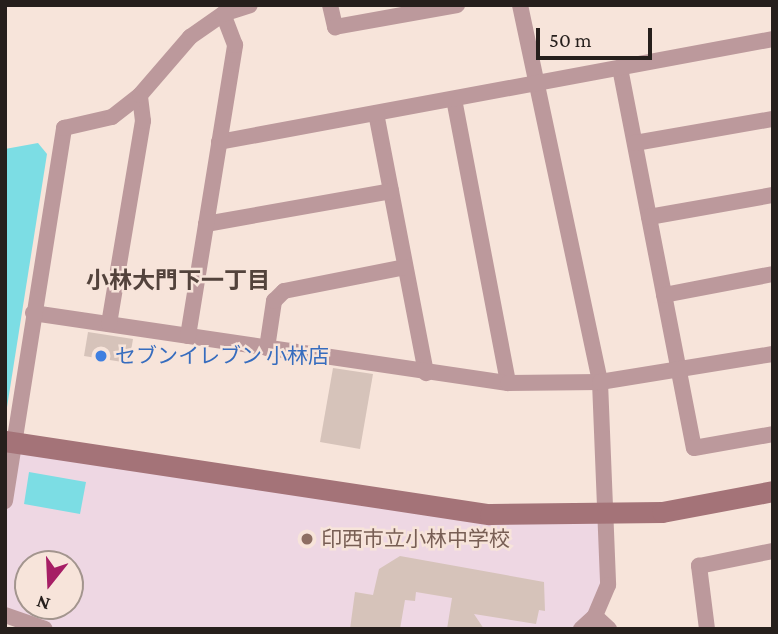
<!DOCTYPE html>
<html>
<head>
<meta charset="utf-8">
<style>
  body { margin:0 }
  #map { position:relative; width:778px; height:634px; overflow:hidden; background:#f7e4da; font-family:"Crimson Pro","Noto Sans JP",serif }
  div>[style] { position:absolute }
  .education>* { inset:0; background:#eed7e3 }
  .water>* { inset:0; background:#7cdde4 }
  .building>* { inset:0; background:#d6c3ba }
  .street>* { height:16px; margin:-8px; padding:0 8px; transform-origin:8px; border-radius:8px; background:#bc999c }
  .secondary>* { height:21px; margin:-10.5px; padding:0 10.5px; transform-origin:10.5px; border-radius:10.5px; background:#a47378 }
  .dots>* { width:19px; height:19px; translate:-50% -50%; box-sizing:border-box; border:4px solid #f7e4da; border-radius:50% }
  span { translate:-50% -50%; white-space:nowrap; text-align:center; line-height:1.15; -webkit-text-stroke:5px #f7e4da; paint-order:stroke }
  .shop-label { font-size:21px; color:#366cbe }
  .left { translate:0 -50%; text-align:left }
  .education-label { font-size:21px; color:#785e54 }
  .neighbourhood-label { font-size:23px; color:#53433c; font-weight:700 }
  .frame { position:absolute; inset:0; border:7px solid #261f1c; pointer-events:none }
  .north { position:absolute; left:14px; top:550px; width:70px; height:70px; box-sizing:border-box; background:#f7e4da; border:2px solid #a3958e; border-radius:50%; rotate:198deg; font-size:19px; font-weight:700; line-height:28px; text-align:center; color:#261f1c }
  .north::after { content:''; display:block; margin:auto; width:24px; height:32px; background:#a61e65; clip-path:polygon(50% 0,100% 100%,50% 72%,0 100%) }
  .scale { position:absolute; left:536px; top:28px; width:116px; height:32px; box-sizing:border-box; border:4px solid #261f1c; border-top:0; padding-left:9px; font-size:21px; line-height:24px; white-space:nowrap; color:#261f1c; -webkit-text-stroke:5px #f7e4da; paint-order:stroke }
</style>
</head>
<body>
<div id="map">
  <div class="education">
    <div style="clip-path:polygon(evenodd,15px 443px,404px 502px,607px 512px,608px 585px,581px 629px,46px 629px,5px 615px,5px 501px,15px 443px,28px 564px,70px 564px,70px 606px,28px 606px,28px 564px)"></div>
  </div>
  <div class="water">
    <div style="clip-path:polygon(38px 143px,47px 154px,5px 420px,5px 149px)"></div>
    <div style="clip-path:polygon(29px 472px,86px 482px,80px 514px,24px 504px)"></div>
  </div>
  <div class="building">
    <div style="clip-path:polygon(88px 332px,133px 339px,129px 363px,84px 356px)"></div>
    <div style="clip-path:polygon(333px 368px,373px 374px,360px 449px,320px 442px)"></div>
    <div style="clip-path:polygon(400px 556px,544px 582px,545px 611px,539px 610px,536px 624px,474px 614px,484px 629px,447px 629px,452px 598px,416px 592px,415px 601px,405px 600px,400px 629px,350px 629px,355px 592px,373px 595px,379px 569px)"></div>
  </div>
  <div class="street">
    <div style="left:330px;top:5px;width:23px;rotate:77deg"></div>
    <div style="left:335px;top:27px;width:124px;rotate:-10.2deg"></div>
    <div style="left:520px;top:5px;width:385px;rotate:78deg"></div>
    <div style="left:600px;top:382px;width:203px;rotate:87.7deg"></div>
    <div style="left:608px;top:585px;width:34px;rotate:113deg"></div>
    <div style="left:595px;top:616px;width:19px;rotate:137deg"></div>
    <div style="left:620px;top:68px;width:387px;rotate:79deg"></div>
    <div style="left:694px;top:448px;width:80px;rotate:-10deg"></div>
    <div style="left:454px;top:99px;width:289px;rotate:79.2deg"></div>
    <div style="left:376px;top:113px;width:265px;rotate:79.1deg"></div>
    <div style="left:219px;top:142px;width:563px;rotate:-10.53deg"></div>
    <div style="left:635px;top:143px;width:140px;rotate:-9.9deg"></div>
    <div style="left:649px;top:217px;width:126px;rotate:-10.1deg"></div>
    <div style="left:206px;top:224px;width:188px;rotate:-10.1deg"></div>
    <div style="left:664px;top:295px;width:111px;rotate:-10.9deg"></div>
    <div style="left:33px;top:313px;width:480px;rotate:8.4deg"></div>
    <div style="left:508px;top:383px;width:92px;rotate:-0.6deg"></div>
    <div style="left:600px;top:382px;width:175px;rotate:-9.2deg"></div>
    <div style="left:109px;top:324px;width:206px;rotate:-80.5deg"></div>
    <div style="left:143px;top:121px;width:26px;rotate:-97deg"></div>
    <div style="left:188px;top:336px;width:295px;rotate:-80.8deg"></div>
    <div style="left:235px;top:45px;width:33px;rotate:-111deg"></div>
    <div style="left:267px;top:348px;width:48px;rotate:-81.5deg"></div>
    <div style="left:274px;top:301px;width:14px;rotate:-45deg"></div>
    <div style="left:284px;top:291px;width:123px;rotate:-11.2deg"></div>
    <div style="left:5px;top:501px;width:378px;rotate:-81deg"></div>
    <div style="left:64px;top:128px;width:49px;rotate:-12.9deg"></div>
    <div style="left:112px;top:117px;width:36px;rotate:-38deg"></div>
    <div style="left:140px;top:95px;width:77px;rotate:-49.2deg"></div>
    <div style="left:190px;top:37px;width:40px;rotate:-34.9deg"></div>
    <div style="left:223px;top:14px;width:28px;rotate:-18deg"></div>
    <div style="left:5px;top:615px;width:42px;rotate:19.3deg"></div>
    <div style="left:595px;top:616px;width:19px;rotate:43deg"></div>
    <div style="left:707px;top:629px;width:64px;rotate:-97.2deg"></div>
    <div style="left:699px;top:566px;width:76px;rotate:-11.5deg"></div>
  </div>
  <div class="secondary">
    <div style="left:5px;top:441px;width:490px;rotate:8.6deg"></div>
    <div style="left:490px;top:514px;width:172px;rotate:-0.7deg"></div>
    <div style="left:662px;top:512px;width:113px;rotate:-10.7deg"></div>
  </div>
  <div class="dots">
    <div style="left:101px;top:356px;background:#3f7fe0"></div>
    <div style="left:307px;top:539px;background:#8d6e63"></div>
  </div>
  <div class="shop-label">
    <span class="left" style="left:115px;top:356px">セブンイレブン 小林店</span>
  </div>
  <div class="education-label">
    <span class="left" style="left:321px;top:539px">印西市立小林中学校</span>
  </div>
  <div class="neighbourhood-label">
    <span style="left:178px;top:280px">小林大門下一丁目</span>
  </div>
  <div class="frame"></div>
  <div class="north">N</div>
  <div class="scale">50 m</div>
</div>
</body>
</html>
